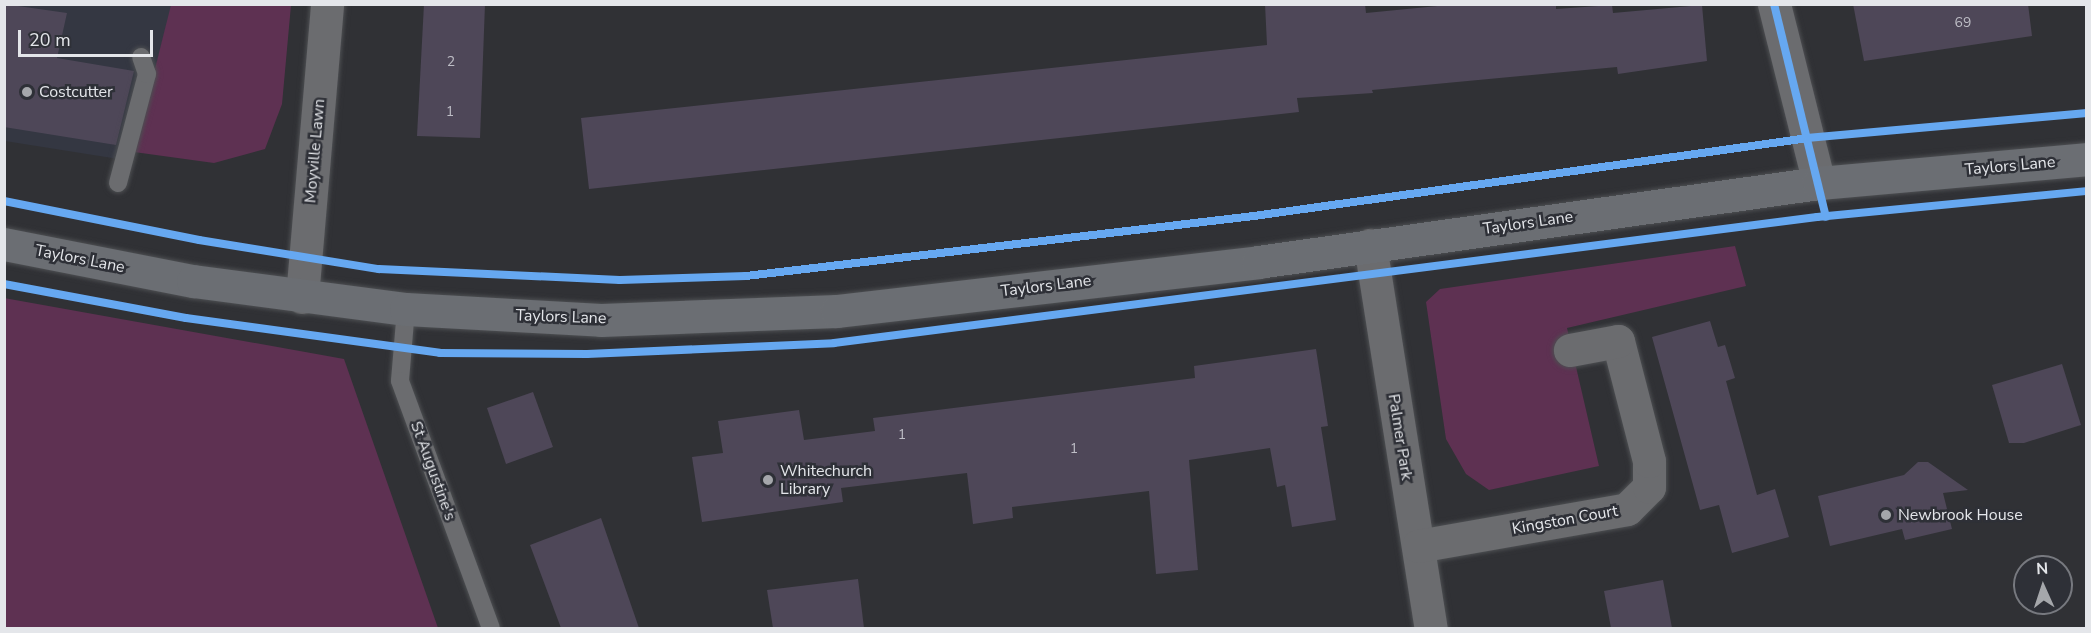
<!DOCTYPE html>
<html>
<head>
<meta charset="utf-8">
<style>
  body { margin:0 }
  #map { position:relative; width:2091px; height:633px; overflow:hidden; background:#303135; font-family:"Nunito Sans",sans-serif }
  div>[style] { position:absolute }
  .built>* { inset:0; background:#343742 }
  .green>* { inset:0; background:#5e3152 }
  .building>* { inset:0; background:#4e4758 }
  .roads { filter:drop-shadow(0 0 2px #4d4f52) drop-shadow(0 0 2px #4d4f52) }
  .service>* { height:18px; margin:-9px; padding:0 9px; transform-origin:9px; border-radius:9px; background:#6b6c6f }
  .minor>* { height:33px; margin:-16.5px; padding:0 16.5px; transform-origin:16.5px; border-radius:16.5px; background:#6b6c6f }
  .secondary>* { height:33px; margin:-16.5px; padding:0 16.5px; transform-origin:16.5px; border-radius:16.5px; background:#6b6e73 }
  .cycleway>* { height:8px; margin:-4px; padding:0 4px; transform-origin:4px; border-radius:4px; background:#66a8f1 }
  .dots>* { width:16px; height:16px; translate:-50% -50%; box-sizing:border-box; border:3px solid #2e3037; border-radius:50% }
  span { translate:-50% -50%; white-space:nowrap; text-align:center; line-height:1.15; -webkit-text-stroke:5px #2e3037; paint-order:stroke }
  .number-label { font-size:14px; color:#bebec6 }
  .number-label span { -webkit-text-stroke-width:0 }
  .poi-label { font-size:16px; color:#e4e6ea }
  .left { translate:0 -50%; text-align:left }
  .street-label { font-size:16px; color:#e4e6ea }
  .frame { position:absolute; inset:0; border:6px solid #e4e6ea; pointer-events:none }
  .north { position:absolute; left:2013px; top:555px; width:60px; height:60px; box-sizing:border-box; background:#2e3037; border:2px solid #77797f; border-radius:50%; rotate:357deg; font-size:16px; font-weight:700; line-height:24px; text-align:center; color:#e4e6ea }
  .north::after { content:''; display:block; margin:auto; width:21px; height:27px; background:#a5a7ab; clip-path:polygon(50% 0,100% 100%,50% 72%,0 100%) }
  .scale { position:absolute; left:18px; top:30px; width:135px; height:27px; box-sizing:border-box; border:3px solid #e4e6ea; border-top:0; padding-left:8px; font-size:18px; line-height:21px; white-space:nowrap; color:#e4e6ea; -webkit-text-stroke:4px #2e3037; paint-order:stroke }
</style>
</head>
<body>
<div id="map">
  <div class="built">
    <div style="clip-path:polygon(4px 5px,172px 5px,131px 161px,5px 141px)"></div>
  </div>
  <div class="green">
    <div style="clip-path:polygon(171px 5px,291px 5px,282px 104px,265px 149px,214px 163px,134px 152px)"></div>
    <div style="clip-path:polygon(1735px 246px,1746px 286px,1567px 328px,1599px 466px,1489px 490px,1466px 474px,1446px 439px,1426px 302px,1440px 289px)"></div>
    <div style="clip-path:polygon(4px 298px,344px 359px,438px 628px,5px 628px)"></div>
  </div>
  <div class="building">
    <div style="clip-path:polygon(4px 4px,67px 13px,57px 58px,134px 71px,116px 145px,4px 127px)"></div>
    <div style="clip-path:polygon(424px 4px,485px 4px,480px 138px,417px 136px)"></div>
    <div style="clip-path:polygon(1265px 4px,1365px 4px,1366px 13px,1458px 4px,1556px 4px,1556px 9px,1612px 5px,1613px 13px,1702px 5px,1707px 61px,1618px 74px,1617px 67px,1372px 90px,1373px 93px,1297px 98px,1299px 112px,589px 189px,581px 118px,1267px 45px)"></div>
    <div style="clip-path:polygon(1853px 4px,2028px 4px,2032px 36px,1864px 61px)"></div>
    <div style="clip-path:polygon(1710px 321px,1718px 347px,1725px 345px,1735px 378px,1726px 381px,1757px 495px,1775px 489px,1789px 537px,1732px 553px,1719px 505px,1700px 510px,1652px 337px)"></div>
    <div style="clip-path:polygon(1316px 349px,1328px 426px,1321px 427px,1336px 520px,1292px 527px,1285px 485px,1277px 487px,1270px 448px,1189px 460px,1198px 570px,1156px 574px,1149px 491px,1012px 507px,1013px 518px,973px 524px,967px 473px,841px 488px,843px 502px,702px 522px,692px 457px,723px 453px,718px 421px,799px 410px,804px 440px,875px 431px,873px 418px,1195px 378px,1194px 366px)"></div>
    <div style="clip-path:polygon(2062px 364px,2081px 425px,2024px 443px,2009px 443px,1992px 385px)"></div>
    <div style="clip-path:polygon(533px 392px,553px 447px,506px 464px,487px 408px)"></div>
    <div style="clip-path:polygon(1918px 462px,1928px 462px,1968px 490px,1943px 493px,1952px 529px,1905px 540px,1902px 529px,1830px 546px,1818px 496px,1904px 475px)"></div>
    <div style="clip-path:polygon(601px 518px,639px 628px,561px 628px,530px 545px)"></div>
    <div style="clip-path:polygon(858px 579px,864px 628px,773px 628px,767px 590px)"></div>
    <div style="clip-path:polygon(1663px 580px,1672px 628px,1611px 628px,1604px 591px)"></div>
  </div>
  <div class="roads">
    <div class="service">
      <div style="left:118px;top:183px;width:113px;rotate:-75.1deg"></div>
      <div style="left:147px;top:74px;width:18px;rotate:-109deg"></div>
      <div style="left:406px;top:309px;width:72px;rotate:94.8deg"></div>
      <div style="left:400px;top:381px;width:263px;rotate:69.8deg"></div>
    </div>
    <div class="minor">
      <div style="left:1774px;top:4px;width:185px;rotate:75.9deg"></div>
      <div style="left:1370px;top:245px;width:388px;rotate:81deg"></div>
      <div style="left:302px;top:297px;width:294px;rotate:-85.1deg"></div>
      <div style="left:1418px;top:546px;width:212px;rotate:-10deg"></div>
      <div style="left:1627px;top:509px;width:31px;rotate:-45deg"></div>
      <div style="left:1649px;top:487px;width:26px;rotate:-90deg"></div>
      <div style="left:1649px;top:461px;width:124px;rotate:-104.5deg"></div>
      <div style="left:1618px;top:341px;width:49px;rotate:169.4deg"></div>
    </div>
    <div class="secondary">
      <div style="left:4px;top:244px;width:193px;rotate:11.1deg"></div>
      <div style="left:193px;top:281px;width:215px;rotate:7.5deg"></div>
      <div style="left:406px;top:309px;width:195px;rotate:3.2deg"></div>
      <div style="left:601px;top:320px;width:236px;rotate:-2.2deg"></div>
      <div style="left:837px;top:311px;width:424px;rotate:-6.6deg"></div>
      <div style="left:1258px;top:262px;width:567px;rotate:-8.02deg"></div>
      <div style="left:1819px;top:183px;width:268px;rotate:-5.1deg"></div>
    </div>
  </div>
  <div class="cycleway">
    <div style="left:1774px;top:4px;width:219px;rotate:76.3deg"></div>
    <div style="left:4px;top:201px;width:199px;rotate:11.3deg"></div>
    <div style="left:199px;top:240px;width:182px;rotate:9.2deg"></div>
    <div style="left:379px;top:269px;width:241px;rotate:2.6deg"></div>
    <div style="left:620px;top:280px;width:126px;rotate:-1.8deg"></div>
    <div style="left:746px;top:276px;width:512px;rotate:-6.74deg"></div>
    <div style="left:1254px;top:216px;width:559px;rotate:-8.01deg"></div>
    <div style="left:1808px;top:138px;width:279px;rotate:-5.1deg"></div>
    <div style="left:4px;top:284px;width:185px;rotate:10.6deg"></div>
    <div style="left:186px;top:318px;width:256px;rotate:7.8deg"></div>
    <div style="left:440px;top:353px;width:147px;rotate:0.4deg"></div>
    <div style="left:587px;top:354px;width:247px;rotate:-2.5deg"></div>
    <div style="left:834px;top:343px;width:991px;rotate:-7.3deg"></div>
    <div style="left:1817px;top:217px;width:270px;rotate:-5.5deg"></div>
  </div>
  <div class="dots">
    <div style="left:27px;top:92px;background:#a5a7ab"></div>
    <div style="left:768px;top:480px;background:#a5a7ab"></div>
    <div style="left:1886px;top:515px;background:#a5a7ab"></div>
  </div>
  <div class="number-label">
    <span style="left:1963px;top:23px">69</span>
    <span style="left:451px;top:62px">2</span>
    <span style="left:450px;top:112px">1</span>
    <span style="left:902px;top:435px">1</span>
    <span style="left:1074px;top:449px">1</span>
  </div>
  <div class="poi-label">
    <span class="left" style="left:39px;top:92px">Costcutter</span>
    <span class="left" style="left:780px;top:480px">Whitechurch<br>Library</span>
    <span class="left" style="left:1898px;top:515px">Newbrook House</span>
  </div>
  <div class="street-label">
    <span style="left:315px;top:151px;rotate:-85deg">Moyville Lawn</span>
    <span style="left:2010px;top:166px;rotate:-5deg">Taylors Lane</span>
    <span style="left:1528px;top:223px;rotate:-8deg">Taylors Lane</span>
    <span style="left:80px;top:259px;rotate:11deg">Taylors Lane</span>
    <span style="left:1046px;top:286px;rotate:-7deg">Taylors Lane</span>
    <span style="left:561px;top:317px;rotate:2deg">Taylors Lane</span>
    <span style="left:1400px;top:437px;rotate:81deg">Palmer Park</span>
    <span style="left:433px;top:471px;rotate:70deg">St Augustine's</span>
    <span style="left:1565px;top:520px;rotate:-10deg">Kingston Court</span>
  </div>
  <div class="frame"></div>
  <div class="north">N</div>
  <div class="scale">20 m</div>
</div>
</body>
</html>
